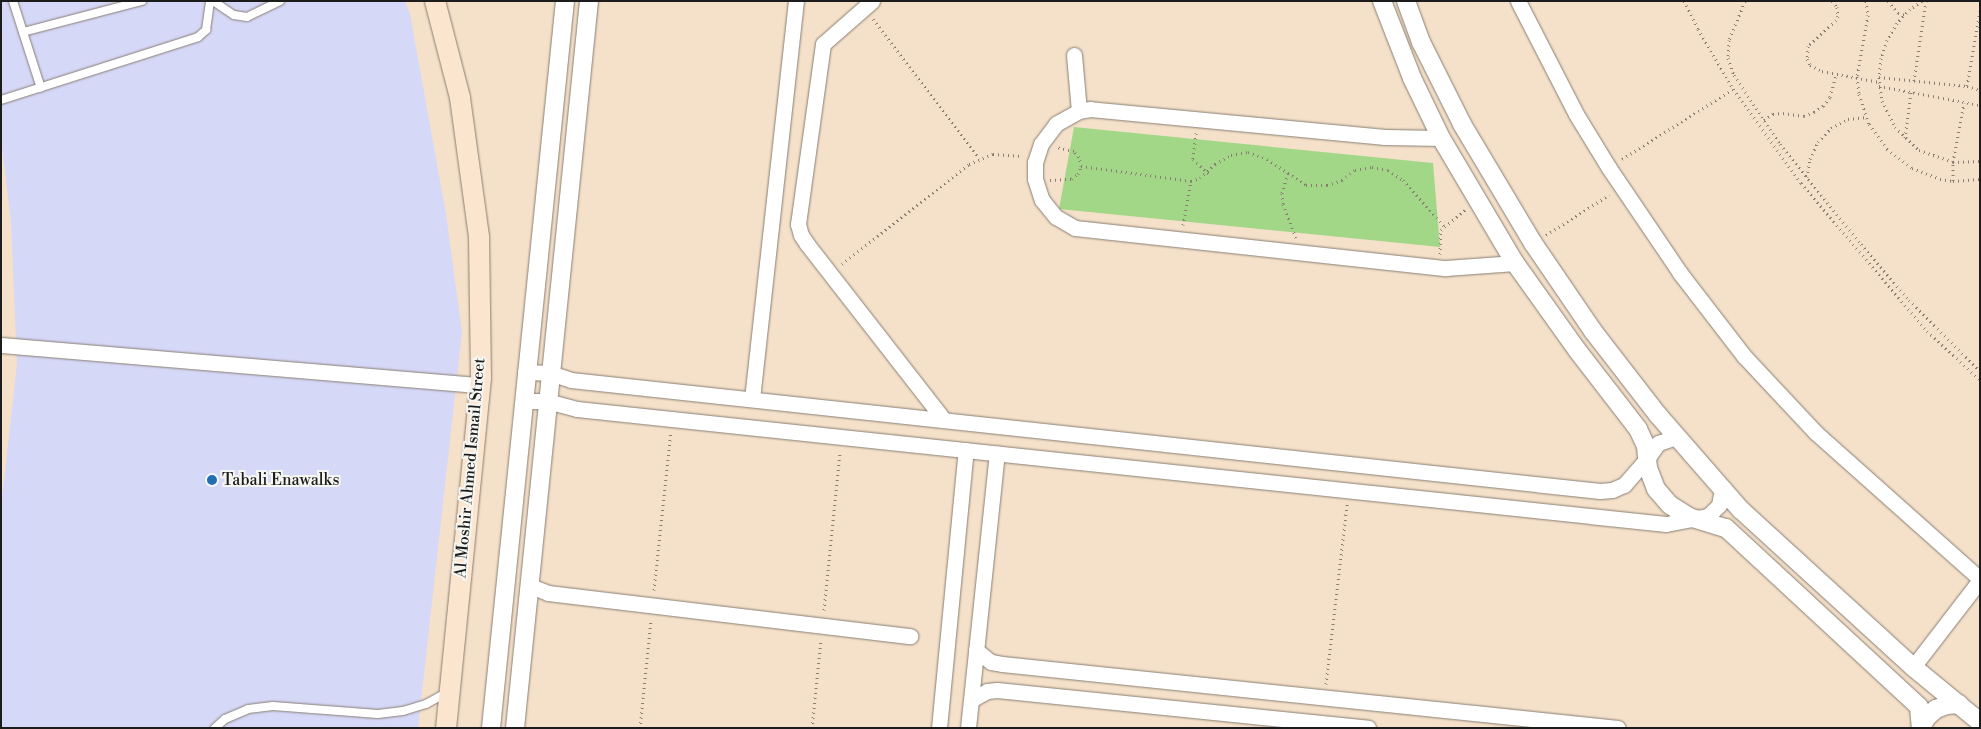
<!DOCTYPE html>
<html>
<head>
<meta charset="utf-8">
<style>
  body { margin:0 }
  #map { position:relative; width:1981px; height:729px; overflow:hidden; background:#f5e1ca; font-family:"Libre Bodoni",serif }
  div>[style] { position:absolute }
  .built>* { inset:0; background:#d6d8f8 }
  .green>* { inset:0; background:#a3d788 }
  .path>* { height:3px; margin-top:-1.5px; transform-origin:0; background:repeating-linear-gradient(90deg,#887e73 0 1px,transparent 0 5px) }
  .roads { filter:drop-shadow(0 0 1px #887e73) drop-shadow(0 0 1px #887e73) }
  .service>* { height:8px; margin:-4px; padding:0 4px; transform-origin:4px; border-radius:4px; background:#fff }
  .minor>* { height:15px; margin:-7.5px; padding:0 7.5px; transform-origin:7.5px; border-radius:7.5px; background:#fff }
  .tertiary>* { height:18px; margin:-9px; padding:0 9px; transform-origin:9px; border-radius:9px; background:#fff }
  .secondary>* { height:20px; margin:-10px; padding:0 10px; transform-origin:10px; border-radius:10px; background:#fce5cf }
  .dots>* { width:14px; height:14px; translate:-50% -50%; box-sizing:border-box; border:2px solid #f6f6f2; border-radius:50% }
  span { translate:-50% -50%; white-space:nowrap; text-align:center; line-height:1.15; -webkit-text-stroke:4px #f6f6f2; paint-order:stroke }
  .street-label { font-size:16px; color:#1c1c1c }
  .poi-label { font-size:16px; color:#1c1c1c }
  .left { translate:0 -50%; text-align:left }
  .frame { position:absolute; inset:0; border:2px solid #1c1c1c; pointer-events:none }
</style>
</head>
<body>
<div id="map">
  <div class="built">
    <div style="clip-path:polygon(1px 1px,405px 1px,410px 14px,446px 214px,462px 332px,418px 728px,1px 728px,1px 507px,17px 364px,11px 222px,1px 139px)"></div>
  </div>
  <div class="green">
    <div style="clip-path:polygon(1074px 127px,1433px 163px,1440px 247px,1059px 209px)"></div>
  </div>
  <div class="path">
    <div style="left:1684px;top:1px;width:31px;rotate:63deg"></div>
    <div style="left:1698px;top:29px;width:69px;rotate:59.7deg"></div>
    <div style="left:1733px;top:89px;width:116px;rotate:54.1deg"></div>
    <div style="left:1801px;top:183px;width:194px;rotate:49.6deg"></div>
    <div style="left:1927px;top:331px;width:72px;rotate:42.8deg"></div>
    <div style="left:1745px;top:1px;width:42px;rotate:112.3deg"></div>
    <div style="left:1729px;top:40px;width:18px;rotate:93deg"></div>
    <div style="left:1728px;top:58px;width:18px;rotate:71deg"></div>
    <div style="left:1734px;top:75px;width:83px;rotate:56.3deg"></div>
    <div style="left:1780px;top:144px;width:129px;rotate:51deg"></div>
    <div style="left:1861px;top:244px;width:74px;rotate:49.4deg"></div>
    <div style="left:1909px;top:300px;width:100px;rotate:45deg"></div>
    <div style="left:1832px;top:1px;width:8px;rotate:50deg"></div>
    <div style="left:1837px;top:7px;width:9px;rotate:84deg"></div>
    <div style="left:1838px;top:16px;width:4px;rotate:117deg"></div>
    <div style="left:1836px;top:20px;width:38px;rotate:137deg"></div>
    <div style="left:1808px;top:46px;width:13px;rotate:94deg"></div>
    <div style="left:1807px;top:59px;width:7px;rotate:63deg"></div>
    <div style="left:1810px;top:65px;width:13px;rotate:27deg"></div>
    <div style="left:1822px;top:71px;width:58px;rotate:10.9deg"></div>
    <div style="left:1866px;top:1px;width:14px;rotate:82deg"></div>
    <div style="left:1868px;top:15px;width:63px;rotate:100.1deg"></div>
    <div style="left:1857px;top:77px;width:17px;rotate:83deg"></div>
    <div style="left:1859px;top:94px;width:32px;rotate:72deg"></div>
    <div style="left:1869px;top:124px;width:31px;rotate:54deg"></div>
    <div style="left:1887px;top:149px;width:31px;rotate:37deg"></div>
    <div style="left:1912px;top:168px;width:30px;rotate:21deg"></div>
    <div style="left:1940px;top:179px;width:13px;rotate:9deg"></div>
    <div style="left:1953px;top:181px;width:27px;rotate:-4deg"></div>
    <div style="left:1888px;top:1px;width:16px;rotate:50deg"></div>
    <div style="left:1898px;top:13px;width:7px;rotate:16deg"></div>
    <div style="left:1922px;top:1px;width:14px;rotate:146deg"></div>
    <div style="left:1910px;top:9px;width:19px;rotate:133deg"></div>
    <div style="left:1897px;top:23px;width:20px;rotate:120deg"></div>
    <div style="left:1887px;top:40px;width:19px;rotate:108deg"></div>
    <div style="left:1881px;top:58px;width:19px;rotate:96deg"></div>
    <div style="left:1879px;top:77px;width:24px;rotate:83deg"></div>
    <div style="left:1882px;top:101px;width:29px;rotate:63deg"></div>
    <div style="left:1895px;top:127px;width:33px;rotate:44deg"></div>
    <div style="left:1919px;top:150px;width:36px;rotate:19deg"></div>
    <div style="left:1953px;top:162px;width:27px;rotate:-2deg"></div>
    <div style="left:873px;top:19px;width:175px;rotate:52.7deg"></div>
    <div style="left:1879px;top:77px;width:88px;rotate:5.8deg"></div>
    <div style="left:1967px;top:86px;width:14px;rotate:17deg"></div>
    <div style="left:1914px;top:81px;width:81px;rotate:-81.5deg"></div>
    <div style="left:1879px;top:86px;width:103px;rotate:10.7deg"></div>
    <div style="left:1967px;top:86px;width:76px;rotate:-80.2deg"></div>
    <div style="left:1764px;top:120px;width:11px;rotate:-34deg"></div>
    <div style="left:1773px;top:114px;width:10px;rotate:-6deg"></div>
    <div style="left:1783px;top:113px;width:21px;rotate:8deg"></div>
    <div style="left:1804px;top:116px;width:11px;rotate:-22deg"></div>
    <div style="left:1814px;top:112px;width:11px;rotate:-34deg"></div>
    <div style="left:1823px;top:106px;width:11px;rotate:-52deg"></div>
    <div style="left:1830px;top:97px;width:24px;rotate:-75deg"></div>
    <div style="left:1196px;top:133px;width:26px;rotate:97deg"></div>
    <div style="left:1193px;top:159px;width:21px;rotate:43deg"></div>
    <div style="left:1905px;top:138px;width:46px;rotate:-82.6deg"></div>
    <div style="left:1622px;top:159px;width:131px;rotate:-32.2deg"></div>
    <div style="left:1081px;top:166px;width:111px;rotate:7.8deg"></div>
    <div style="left:1191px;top:181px;width:9px;rotate:-18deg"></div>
    <div style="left:1200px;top:178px;width:21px;rotate:-43deg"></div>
    <div style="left:1215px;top:164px;width:18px;rotate:-29deg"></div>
    <div style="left:1231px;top:155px;width:17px;rotate:-10deg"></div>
    <div style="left:1248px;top:152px;width:20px;rotate:20deg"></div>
    <div style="left:1267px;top:159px;width:47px;rotate:33.7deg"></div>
    <div style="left:1306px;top:185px;width:21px"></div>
    <div style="left:1327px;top:185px;width:16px;rotate:-18deg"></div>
    <div style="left:1342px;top:180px;width:16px;rotate:-38deg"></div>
    <div style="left:1355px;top:170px;width:17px;rotate:-10deg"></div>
    <div style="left:1372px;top:167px;width:16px;rotate:11deg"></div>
    <div style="left:1388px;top:170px;width:18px;rotate:34deg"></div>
    <div style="left:1403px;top:180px;width:63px;rotate:48.2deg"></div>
    <div style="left:1288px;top:173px;width:21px;rotate:107deg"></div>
    <div style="left:1282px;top:193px;width:11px;rotate:85deg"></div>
    <div style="left:1283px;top:204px;width:36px;rotate:69deg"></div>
    <div style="left:1807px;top:177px;width:18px;rotate:-81deg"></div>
    <div style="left:1810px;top:159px;width:19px;rotate:-65deg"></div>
    <div style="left:1818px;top:142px;width:19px;rotate:-47deg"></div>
    <div style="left:1831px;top:128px;width:19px;rotate:-28deg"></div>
    <div style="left:1848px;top:119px;width:19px;rotate:-6deg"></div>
    <div style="left:1050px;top:180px;width:22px;rotate:-3deg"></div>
    <div style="left:1072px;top:179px;width:8px;rotate:-40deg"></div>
    <div style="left:1078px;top:174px;width:9px;rotate:-69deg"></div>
    <div style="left:1081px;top:166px;width:9px;rotate:-103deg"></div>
    <div style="left:1079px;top:157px;width:8px;rotate:-130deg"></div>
    <div style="left:1074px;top:151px;width:18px;rotate:-167deg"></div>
    <div style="left:1953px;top:181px;width:19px;rotate:-90deg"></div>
    <div style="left:1953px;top:162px;width:60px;rotate:-79.4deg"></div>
    <div style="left:1183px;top:225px;width:45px;rotate:-79.7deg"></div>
    <div style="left:1546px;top:235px;width:75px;rotate:-32.4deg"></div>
    <div style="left:1440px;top:254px;width:24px;rotate:-88deg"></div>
    <div style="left:1441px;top:230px;width:33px;rotate:-40deg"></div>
    <div style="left:842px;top:264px;width:162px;rotate:-38.2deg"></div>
    <div style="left:969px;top:164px;width:26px;rotate:-23deg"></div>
    <div style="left:993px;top:154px;width:28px;rotate:4deg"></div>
    <div style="left:654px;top:590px;width:159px;rotate:-83.9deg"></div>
    <div style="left:824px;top:610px;width:159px;rotate:-84.2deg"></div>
    <div style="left:1326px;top:684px;width:181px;rotate:-83.3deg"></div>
    <div style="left:640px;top:728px;width:110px;rotate:-84.2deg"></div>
    <div style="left:812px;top:728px;width:89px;rotate:-84.2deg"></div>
  </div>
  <div class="roads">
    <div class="service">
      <div style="left:13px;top:1px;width:91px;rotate:72.2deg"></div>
      <div style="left:213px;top:1px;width:25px;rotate:34deg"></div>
      <div style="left:234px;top:15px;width:13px;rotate:9deg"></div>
      <div style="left:247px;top:17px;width:37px;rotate:-26deg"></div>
      <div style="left:23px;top:32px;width:123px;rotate:-14.6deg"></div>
      <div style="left:1px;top:100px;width:207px;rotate:-17.7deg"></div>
      <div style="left:198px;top:37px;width:11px;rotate:-41deg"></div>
      <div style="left:206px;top:30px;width:29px;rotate:-82deg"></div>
      <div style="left:215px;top:728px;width:13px;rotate:-42deg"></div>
      <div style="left:225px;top:719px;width:25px;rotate:-23deg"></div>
      <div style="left:248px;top:709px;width:25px;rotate:-7deg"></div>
      <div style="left:273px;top:706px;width:105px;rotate:4.4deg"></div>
      <div style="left:378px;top:714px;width:25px;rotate:-7deg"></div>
      <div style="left:403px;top:711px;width:24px;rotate:-17deg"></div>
      <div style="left:426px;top:704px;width:25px;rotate:-29deg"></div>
    </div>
    <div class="minor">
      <div style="left:872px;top:1px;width:65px;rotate:138.7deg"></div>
      <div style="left:823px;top:44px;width:182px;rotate:97.9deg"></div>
      <div style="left:798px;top:224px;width:11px;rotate:75deg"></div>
      <div style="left:801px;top:235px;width:11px;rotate:56deg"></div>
      <div style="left:807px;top:244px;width:223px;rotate:52.1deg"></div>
      <div style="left:1518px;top:1px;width:127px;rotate:62.8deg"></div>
      <div style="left:1576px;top:114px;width:63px;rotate:58.6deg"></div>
      <div style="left:1609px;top:168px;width:127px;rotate:55.9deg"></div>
      <div style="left:1680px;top:273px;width:105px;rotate:52.4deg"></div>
      <div style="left:1744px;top:356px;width:104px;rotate:46.9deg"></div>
      <div style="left:1815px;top:432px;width:221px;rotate:41.7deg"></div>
      <div style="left:1074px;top:55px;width:56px;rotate:84.9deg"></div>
      <div style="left:1441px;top:138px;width:56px;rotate:-179deg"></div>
      <div style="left:1385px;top:137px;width:296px;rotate:-174.6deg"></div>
      <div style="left:1090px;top:109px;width:11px;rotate:170deg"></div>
      <div style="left:1079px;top:111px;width:26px;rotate:151deg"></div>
      <div style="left:1056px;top:124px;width:25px;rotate:127deg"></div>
      <div style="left:1041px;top:144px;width:19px;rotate:108deg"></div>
      <div style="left:1035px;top:162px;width:17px;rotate:90deg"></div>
      <div style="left:1035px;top:179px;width:22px;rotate:72deg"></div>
      <div style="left:1042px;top:200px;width:22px;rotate:51deg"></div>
      <div style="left:1056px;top:217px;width:22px;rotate:30deg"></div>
      <div style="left:1075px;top:228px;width:373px;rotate:6.2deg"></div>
      <div style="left:1446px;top:268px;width:69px;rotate:-4.1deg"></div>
      <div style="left:1px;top:345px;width:481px;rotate:4.8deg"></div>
      <div style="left:525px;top:372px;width:25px;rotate:2deg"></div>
      <div style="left:550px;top:373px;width:22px;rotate:18deg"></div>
      <div style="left:571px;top:380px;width:1035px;rotate:6.16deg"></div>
      <div style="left:1600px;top:491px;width:12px;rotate:-5deg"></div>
      <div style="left:1612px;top:490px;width:13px;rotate:-23deg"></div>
      <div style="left:1624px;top:485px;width:35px;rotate:-49deg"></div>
      <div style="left:1647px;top:459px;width:19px;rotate:-55deg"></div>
      <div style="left:1658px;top:443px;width:19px;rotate:-18deg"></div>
      <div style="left:752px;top:399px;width:400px;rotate:-83.7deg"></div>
      <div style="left:523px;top:401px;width:24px"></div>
      <div style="left:547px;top:401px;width:31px;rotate:15deg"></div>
      <div style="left:577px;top:409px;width:1095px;rotate:6.03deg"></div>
      <div style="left:1666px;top:524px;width:43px;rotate:-10.8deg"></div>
      <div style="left:1708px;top:516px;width:16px;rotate:-45deg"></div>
      <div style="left:1719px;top:505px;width:16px;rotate:-79deg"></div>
      <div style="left:530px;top:586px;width:19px;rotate:21deg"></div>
      <div style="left:548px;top:593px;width:365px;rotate:6.8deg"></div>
      <div style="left:976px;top:650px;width:19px;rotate:39deg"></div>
      <div style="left:991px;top:662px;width:11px;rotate:10deg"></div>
      <div style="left:1002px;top:664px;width:619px;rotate:5.93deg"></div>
      <div style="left:1913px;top:667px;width:110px;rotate:-52.4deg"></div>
      <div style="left:971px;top:700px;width:18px;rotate:-29deg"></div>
      <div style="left:987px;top:691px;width:10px;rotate:-6deg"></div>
      <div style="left:997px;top:690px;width:373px;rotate:5.8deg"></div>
      <div style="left:939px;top:728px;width:279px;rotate:-84.5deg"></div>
      <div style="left:968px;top:728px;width:276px;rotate:-84deg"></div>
    </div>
    <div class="tertiary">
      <div style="left:1382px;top:1px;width:83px;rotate:68.7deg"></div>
      <div style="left:1412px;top:78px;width:67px;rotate:64.2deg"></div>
      <div style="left:1441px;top:138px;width:145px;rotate:59.4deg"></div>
      <div style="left:1515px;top:263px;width:107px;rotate:54.5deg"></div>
      <div style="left:1577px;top:350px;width:100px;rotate:52.3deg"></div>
      <div style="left:1638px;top:429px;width:19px;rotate:65deg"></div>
      <div style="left:1646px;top:446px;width:22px;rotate:85deg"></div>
      <div style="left:1648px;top:468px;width:22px;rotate:69deg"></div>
      <div style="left:1656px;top:489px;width:21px;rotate:49deg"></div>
      <div style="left:1670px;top:505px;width:22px;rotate:32deg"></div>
      <div style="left:1689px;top:517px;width:39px;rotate:17deg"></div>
      <div style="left:1726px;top:528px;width:263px;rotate:42.8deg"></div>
      <div style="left:1919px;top:707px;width:21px;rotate:85deg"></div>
      <div style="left:1406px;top:1px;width:44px;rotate:69.9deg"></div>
      <div style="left:1421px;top:42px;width:92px;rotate:63.4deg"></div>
      <div style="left:1462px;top:124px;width:139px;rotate:59.2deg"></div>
      <div style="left:1533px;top:243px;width:107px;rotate:55.7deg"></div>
      <div style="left:1593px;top:331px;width:106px;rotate:52.3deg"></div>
      <div style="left:1658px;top:415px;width:126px;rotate:48.9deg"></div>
      <div style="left:1741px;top:510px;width:233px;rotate:42.4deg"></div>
      <div style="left:1913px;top:667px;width:87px;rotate:39.4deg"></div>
      <div style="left:1921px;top:727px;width:12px;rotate:-59deg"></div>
      <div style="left:1927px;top:717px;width:12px;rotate:-42deg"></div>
      <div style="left:1936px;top:709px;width:12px;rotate:-20deg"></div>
      <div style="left:1947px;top:705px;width:12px;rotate:-5deg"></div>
      <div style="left:491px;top:728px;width:731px;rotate:-84.19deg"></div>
      <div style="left:515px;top:728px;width:731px;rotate:-84.19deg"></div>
    </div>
    <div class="secondary">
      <div style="left:435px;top:1px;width:100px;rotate:75.5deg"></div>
      <div style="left:460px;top:98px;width:140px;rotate:82.2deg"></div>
      <div style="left:479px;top:237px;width:141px;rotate:89.2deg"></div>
      <div style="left:481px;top:378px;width:352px;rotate:95.7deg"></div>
    </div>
  </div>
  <div class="dots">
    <div style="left:212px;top:480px;background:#1f6fb2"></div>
  </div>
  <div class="street-label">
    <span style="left:470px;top:468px;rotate:-85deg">Al Moshir Ahmed Ismail Street</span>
  </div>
  <div class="poi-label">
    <span class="left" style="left:222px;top:480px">Tabali Enawalks</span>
  </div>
  <div class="frame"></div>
</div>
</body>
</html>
